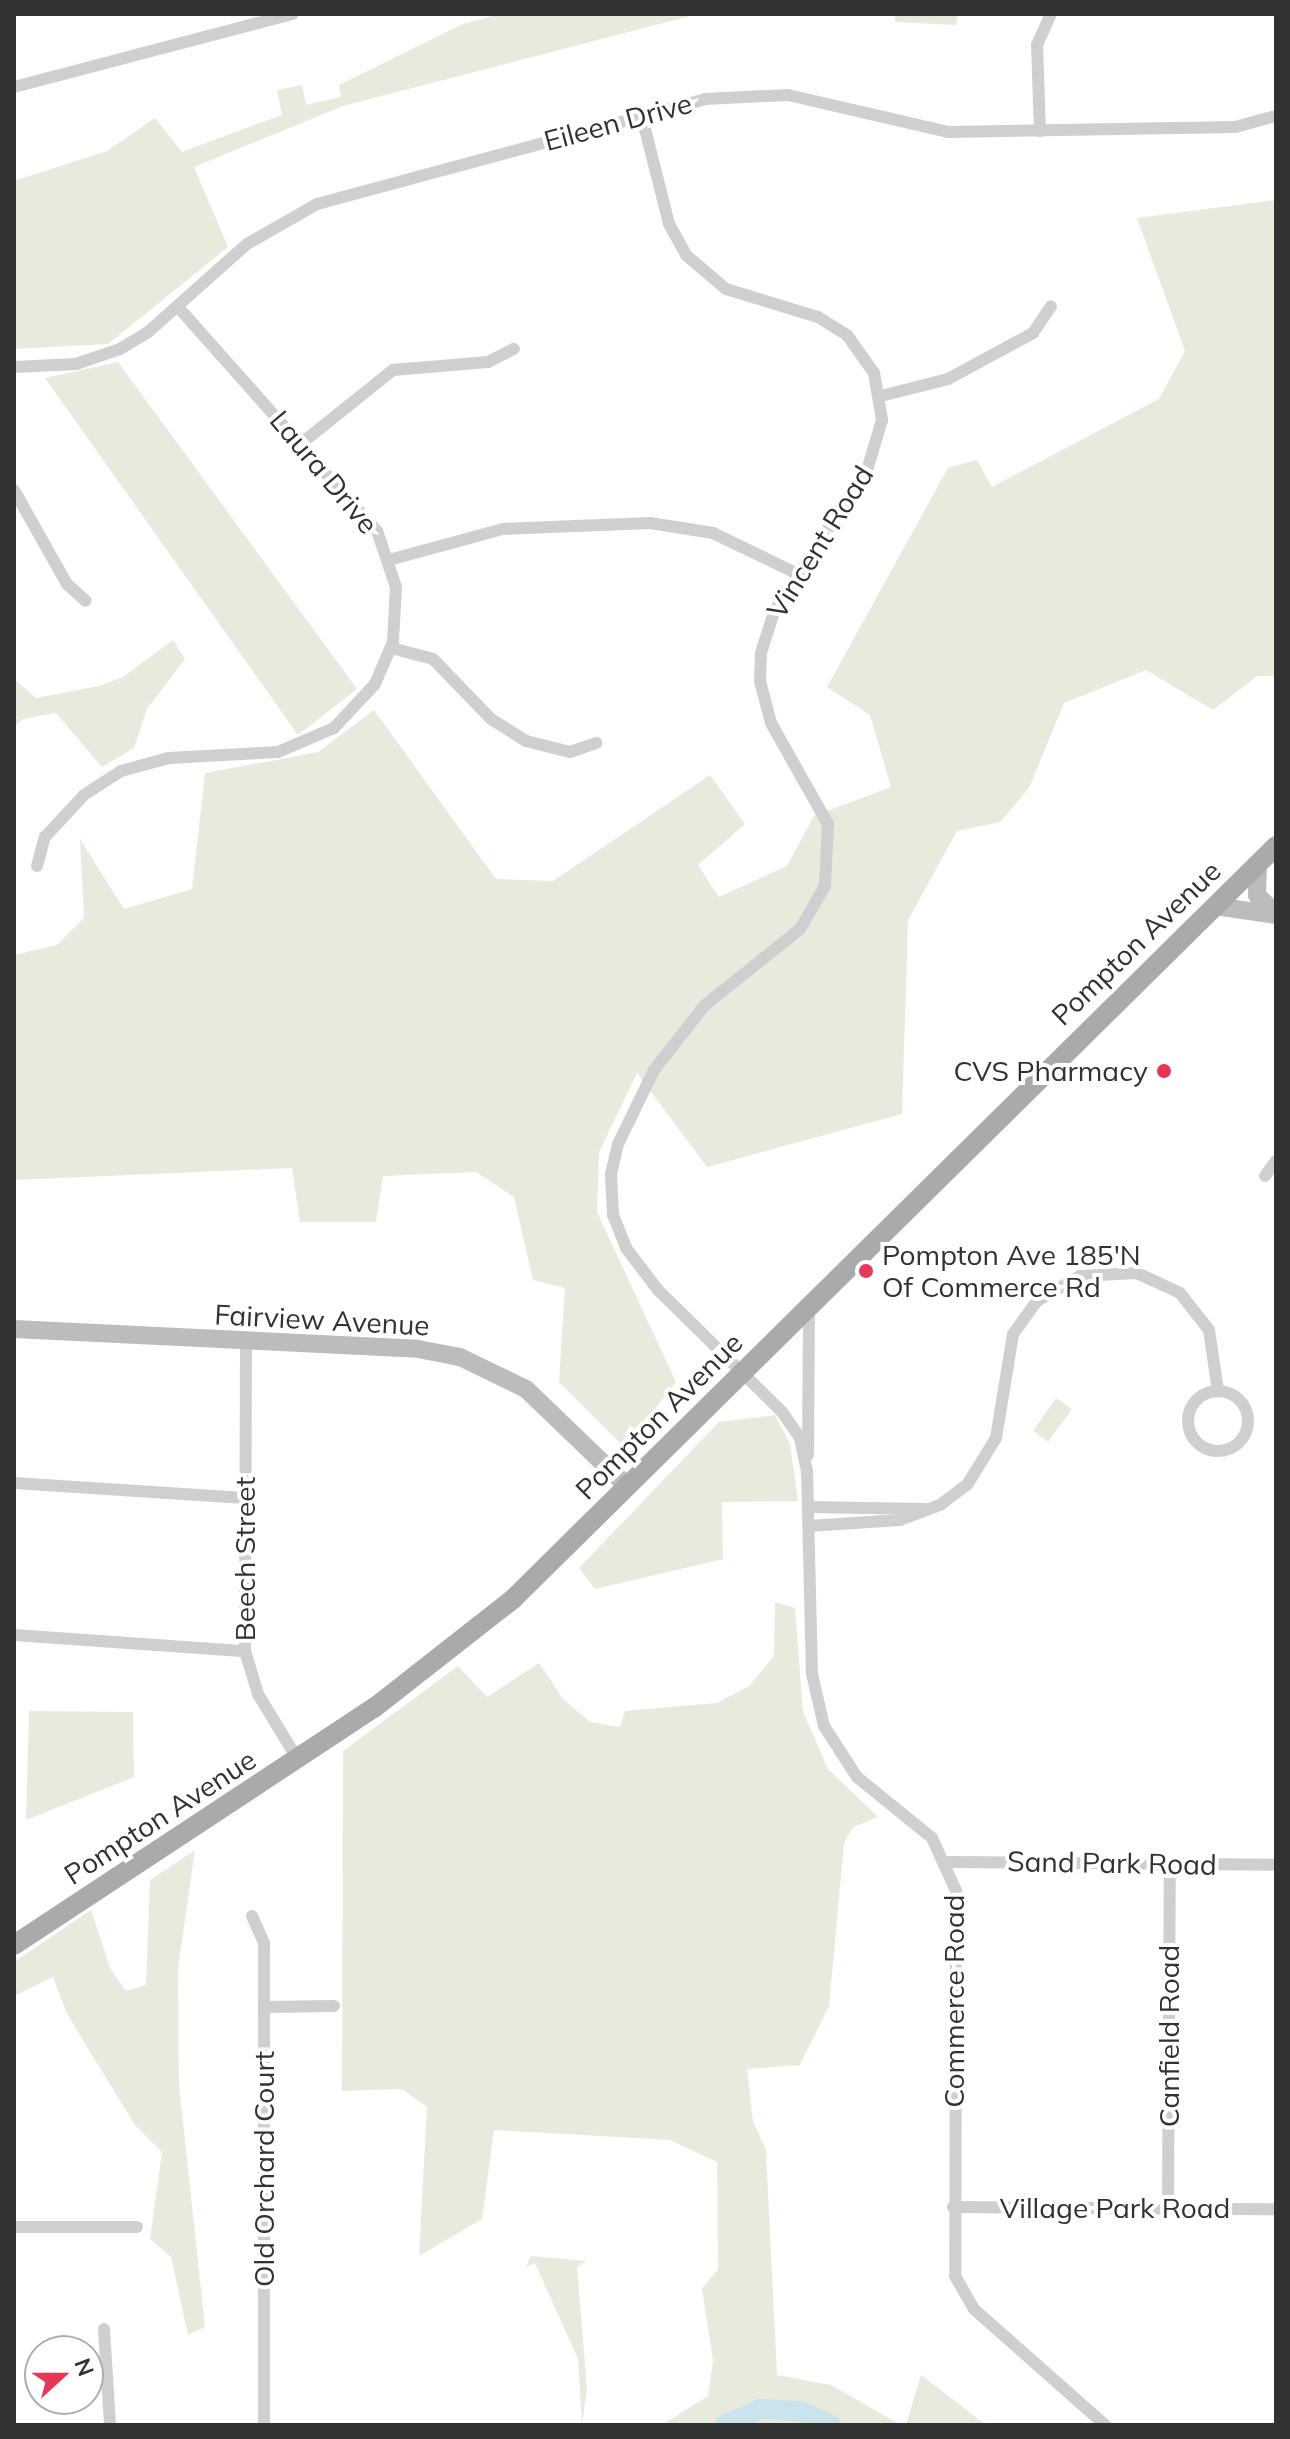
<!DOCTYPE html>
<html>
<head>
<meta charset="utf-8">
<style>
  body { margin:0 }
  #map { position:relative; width:1290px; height:2439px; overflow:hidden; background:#fff; font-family:Mulish,sans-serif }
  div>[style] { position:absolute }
  .green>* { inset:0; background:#e7ebde }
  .river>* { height:20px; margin:-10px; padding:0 10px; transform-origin:10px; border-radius:10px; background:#cbe3ec }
  .street>* { height:12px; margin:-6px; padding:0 6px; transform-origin:6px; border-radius:6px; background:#cfcfcf }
  .street>.ring { margin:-6px; padding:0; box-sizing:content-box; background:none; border:12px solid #cfcfcf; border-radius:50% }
  .secondary>* { height:18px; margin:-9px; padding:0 9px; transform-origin:9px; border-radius:9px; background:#bcbcbc }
  .primary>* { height:20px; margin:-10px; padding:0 10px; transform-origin:10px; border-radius:10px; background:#aaa }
  .dots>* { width:22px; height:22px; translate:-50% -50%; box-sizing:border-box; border:4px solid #fff; border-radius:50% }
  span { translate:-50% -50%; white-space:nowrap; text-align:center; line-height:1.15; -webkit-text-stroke:8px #fff; paint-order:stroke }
  .street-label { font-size:28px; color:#323232 }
  .poi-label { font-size:28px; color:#323232 }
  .right { translate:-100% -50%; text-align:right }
  .left { translate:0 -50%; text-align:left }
  .frame { position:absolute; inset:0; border:16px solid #323232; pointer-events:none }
  .north { position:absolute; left:24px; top:2335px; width:80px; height:80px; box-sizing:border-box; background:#fff; border:2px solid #adadad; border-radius:50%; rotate:69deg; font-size:22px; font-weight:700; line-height:32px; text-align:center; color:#323232 }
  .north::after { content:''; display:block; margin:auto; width:28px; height:36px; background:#e63757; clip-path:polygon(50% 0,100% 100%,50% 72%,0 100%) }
</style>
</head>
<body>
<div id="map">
  <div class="green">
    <div style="clip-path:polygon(500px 14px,698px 14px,343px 106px,194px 167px,228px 247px,108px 344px,14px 349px,14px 181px,107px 151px,155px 118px,182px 152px,282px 115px,277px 90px,302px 85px,306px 105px,341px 97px,339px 85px,463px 24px)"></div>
    <div style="clip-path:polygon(895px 14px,958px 14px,956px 25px,895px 22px)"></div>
    <div style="clip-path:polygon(1276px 200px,1276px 676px,1257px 676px,1213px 710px,1146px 670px,1064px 703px,1029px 788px,1000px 822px,957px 831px,908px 920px,902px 1114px,707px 1167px,637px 1073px,599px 1152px,597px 1212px,676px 1382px,625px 1448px,559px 1382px,565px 1288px,533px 1280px,514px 1197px,476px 1172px,383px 1176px,376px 1222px,300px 1222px,292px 1168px,14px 1180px,14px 955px,57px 945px,84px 918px,80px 839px,124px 909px,192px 889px,205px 773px,318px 752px,374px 710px,496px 879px,553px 881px,710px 775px,745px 824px,698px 865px,719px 897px,787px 866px,814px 816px,891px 787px,870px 715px,827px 687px,948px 468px,977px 460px,992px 487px,1159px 399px,1185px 351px,1137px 218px)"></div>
    <div style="clip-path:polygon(118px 362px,357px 689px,298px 735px,45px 378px)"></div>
    <div style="clip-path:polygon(173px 640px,185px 659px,147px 709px,134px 748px,102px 767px,56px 713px,23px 719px,14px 727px,14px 679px,36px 698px,99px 686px,123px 677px)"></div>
    <div style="clip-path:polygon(1056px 1398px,1072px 1409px,1048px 1442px,1033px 1431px)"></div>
    <div style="clip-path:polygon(775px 1415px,790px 1444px,798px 1501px,722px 1502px,723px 1559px,595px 1589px,579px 1568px,719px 1422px)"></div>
    <div style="clip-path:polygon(775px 1602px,795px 1608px,803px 1712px,828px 1769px,878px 1817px,853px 1827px,844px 1843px,829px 2006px,800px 2065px,747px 2069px,753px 2121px,766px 2150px,777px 2375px,831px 2385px,901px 2425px,662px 2425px,708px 2396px,713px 2361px,702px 2289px,718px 2269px,717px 2162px,670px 2140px,494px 2130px,482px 2219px,419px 2256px,427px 2107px,402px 2089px,342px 2091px,343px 1751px,458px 1666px,487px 1697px,539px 1663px,564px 1700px,590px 1722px,620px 1727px,625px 1711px,717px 1703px,749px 1686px,774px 1656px)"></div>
    <div style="clip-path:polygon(29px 1711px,133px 1712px,134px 1777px,26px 1820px)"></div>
    <div style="clip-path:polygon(195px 1850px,178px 1969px,179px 2085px,205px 2327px,188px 2335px,171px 2257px,150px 2239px,162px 2152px,135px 2125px,67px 2014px,53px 1977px,14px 1996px,14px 1962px,91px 1910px,110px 1968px,126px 1991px,146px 1985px,150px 1880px)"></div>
    <div style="clip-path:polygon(531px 2256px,586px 2261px,577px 2267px,587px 2389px,582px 2425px,578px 2359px,535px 2263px,526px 2267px)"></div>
    <div style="clip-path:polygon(921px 2375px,986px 2425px,906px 2425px)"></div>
  </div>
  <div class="river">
    <div style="left:724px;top:2425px;width:40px;rotate:-23.4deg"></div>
    <div style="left:761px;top:2409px;width:39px;rotate:3deg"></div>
    <div style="left:800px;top:2411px;width:34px;rotate:24deg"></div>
  </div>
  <div class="street">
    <div style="left:14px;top:87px;width:288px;rotate:-14.7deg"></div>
    <div style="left:642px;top:117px;width:110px;rotate:75.8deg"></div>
    <div style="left:669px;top:224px;width:35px;rotate:61deg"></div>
    <div style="left:686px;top:255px;width:52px;rotate:40.4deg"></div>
    <div style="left:726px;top:289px;width:96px;rotate:16.9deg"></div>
    <div style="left:818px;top:317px;width:34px;rotate:32deg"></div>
    <div style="left:847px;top:335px;width:47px;rotate:54.6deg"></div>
    <div style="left:874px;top:373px;width:48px;rotate:80.3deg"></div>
    <div style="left:882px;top:420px;width:49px;rotate:106.6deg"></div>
    <div style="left:868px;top:467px;width:173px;rotate:123deg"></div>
    <div style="left:774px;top:612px;width:43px;rotate:107.6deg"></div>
    <div style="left:761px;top:653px;width:28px;rotate:92deg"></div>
    <div style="left:760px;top:681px;width:43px;rotate:75.3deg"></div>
    <div style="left:771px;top:723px;width:116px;rotate:60.6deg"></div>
    <div style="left:828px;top:824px;width:62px;rotate:92.8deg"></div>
    <div style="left:825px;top:886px;width:50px;rotate:120.2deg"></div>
    <div style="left:800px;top:929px;width:122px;rotate:141.3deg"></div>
    <div style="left:705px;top:1005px;width:83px;rotate:128.1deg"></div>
    <div style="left:654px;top:1070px;width:82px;rotate:115.9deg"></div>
    <div style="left:618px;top:1144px;width:32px;rotate:103deg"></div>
    <div style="left:611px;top:1175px;width:40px;rotate:87.1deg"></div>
    <div style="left:613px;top:1215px;width:35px;rotate:68deg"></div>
    <div style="left:626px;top:1248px;width:53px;rotate:52.7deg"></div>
    <div style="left:658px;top:1290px;width:174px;rotate:44.5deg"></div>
    <div style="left:782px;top:1412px;width:32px;rotate:55deg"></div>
    <div style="left:800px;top:1438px;width:33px;rotate:78deg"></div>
    <div style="left:807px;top:1470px;width:204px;rotate:88.6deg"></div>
    <div style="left:812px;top:1674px;width:53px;rotate:77deg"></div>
    <div style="left:824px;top:1726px;width:61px;rotate:57.1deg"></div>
    <div style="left:857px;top:1777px;width:97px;rotate:39.1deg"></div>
    <div style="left:932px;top:1838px;width:58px;rotate:65.6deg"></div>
    <div style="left:956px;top:1891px;width:385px;rotate:90.1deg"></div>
    <div style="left:955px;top:2276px;width:39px;rotate:60deg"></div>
    <div style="left:975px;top:2310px;width:174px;rotate:41.5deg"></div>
    <div style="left:1040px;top:131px;width:86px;rotate:-92deg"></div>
    <div style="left:1037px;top:45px;width:34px;rotate:-66deg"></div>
    <div style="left:14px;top:367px;width:62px;rotate:-2.8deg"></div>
    <div style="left:76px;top:364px;width:46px;rotate:-18.8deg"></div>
    <div style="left:120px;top:349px;width:31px;rotate:-31deg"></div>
    <div style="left:147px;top:333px;width:134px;rotate:-41.7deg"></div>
    <div style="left:247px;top:244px;width:81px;rotate:-29.7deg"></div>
    <div style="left:317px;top:204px;width:402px;rotate:-15.1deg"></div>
    <div style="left:705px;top:99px;width:83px;rotate:-2.8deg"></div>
    <div style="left:788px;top:95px;width:164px;rotate:13deg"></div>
    <div style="left:948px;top:132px;width:287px;rotate:-1deg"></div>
    <div style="left:1235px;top:127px;width:42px;rotate:-15deg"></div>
    <div style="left:881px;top:396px;width:69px;rotate:-14.2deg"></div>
    <div style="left:948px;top:379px;width:97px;rotate:-28.4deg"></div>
    <div style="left:1033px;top:333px;width:32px;rotate:-56deg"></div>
    <div style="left:303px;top:442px;width:115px;rotate:-38.7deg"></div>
    <div style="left:393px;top:370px;width:95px;rotate:-4.8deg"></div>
    <div style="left:488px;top:362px;width:29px;rotate:-27deg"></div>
    <div style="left:14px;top:490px;width:108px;rotate:60.6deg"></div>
    <div style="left:67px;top:584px;width:25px;rotate:42deg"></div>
    <div style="left:389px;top:560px;width:118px;rotate:-15.2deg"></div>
    <div style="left:503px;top:529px;width:147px;rotate:-2.3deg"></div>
    <div style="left:650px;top:523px;width:64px;rotate:9deg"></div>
    <div style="left:713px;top:533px;width:94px;rotate:25.8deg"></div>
    <div style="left:391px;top:648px;width:43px;rotate:14.7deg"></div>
    <div style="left:433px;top:659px;width:83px;rotate:46deg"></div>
    <div style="left:491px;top:719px;width:41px;rotate:32.2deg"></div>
    <div style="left:526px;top:741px;width:45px;rotate:14deg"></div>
    <div style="left:570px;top:752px;width:28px;rotate:-19deg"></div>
    <div style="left:37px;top:866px;width:30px;rotate:-75deg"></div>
    <div style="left:45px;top:837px;width:57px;rotate:-47.1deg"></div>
    <div style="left:84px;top:795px;width:44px;rotate:-33deg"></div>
    <div style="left:121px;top:771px;width:50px;rotate:-15.2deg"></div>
    <div style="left:169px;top:758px;width:109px;rotate:-3.2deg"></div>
    <div style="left:278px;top:752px;width:61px;rotate:-23.2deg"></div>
    <div style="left:334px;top:728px;width:60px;rotate:-47deg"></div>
    <div style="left:375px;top:684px;width:46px;rotate:-66.8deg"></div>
    <div style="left:393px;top:642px;width:55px;rotate:-86.9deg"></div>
    <div style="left:396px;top:587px;width:59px;rotate:-108.7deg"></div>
    <div style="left:377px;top:531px;width:300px;rotate:-131.6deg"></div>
    <div style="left:1265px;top:1176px;width:19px;rotate:-54deg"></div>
    <div style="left:246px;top:1345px;width:306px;rotate:90.2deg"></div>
    <div style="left:245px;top:1651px;width:45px;rotate:73.2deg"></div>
    <div style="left:258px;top:1694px;width:77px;rotate:58.8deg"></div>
    <div class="ring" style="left:1188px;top:1391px;width:48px;height:48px"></div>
    <div style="left:808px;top:1455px;width:150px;rotate:-89.6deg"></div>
    <div style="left:14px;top:1483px;width:231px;rotate:3.7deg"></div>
    <div style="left:808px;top:1507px;width:117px;rotate:1deg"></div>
    <div style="left:809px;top:1526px;width:91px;rotate:-3.8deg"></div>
    <div style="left:900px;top:1520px;width:43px;rotate:-20.6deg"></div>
    <div style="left:940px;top:1505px;width:34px;rotate:-37deg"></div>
    <div style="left:967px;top:1485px;width:55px;rotate:-58.3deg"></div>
    <div style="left:996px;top:1438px;width:105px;rotate:-80.7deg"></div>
    <div style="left:1013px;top:1334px;width:41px;rotate:-54deg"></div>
    <div style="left:1037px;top:1301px;width:50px;rotate:-30.2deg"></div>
    <div style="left:1080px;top:1276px;width:57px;rotate:-3deg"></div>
    <div style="left:1137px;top:1273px;width:47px;rotate:24.9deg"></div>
    <div style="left:1180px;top:1293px;width:47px;rotate:51.9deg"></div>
    <div style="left:1209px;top:1330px;width:62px;rotate:81.6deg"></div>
    <div style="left:14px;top:1635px;width:232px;rotate:4deg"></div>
    <div style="left:947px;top:1862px;width:329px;rotate:0.5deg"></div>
    <div style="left:252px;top:1916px;width:30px;rotate:66deg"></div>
    <div style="left:264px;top:1943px;width:482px;rotate:90deg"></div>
    <div style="left:264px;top:2007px;width:70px;rotate:-0.8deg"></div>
    <div style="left:953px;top:2207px;width:323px;rotate:0.4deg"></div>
    <div style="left:1168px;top:2209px;width:346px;rotate:-89.7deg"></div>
    <div style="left:14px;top:2227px;width:123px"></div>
    <div style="left:104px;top:2329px;width:96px;rotate:86.4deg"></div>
  </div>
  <div class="secondary">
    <div style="left:1258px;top:864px;width:31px;rotate:92deg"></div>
    <div style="left:1257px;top:895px;width:27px;rotate:45deg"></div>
    <div style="left:1215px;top:906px;width:62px;rotate:8.4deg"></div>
    <div style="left:14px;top:1329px;width:404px;rotate:2.8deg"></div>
    <div style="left:418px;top:1349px;width:43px;rotate:10.8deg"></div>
    <div style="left:460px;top:1357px;width:73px;rotate:25.9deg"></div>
    <div style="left:526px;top:1389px;width:141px;rotate:43.9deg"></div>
  </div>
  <div class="primary">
    <div style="left:14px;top:1945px;width:431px;rotate:-33.4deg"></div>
    <div style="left:374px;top:1708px;width:177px;rotate:-38.1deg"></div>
    <div style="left:513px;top:1599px;width:1072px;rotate:-44.62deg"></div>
  </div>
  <div class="dots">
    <div style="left:1164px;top:1071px;background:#e63757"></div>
    <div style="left:866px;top:1271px;background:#e63757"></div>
  </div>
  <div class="street-label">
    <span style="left:618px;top:122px;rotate:-15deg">Eileen Drive</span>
    <span style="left:324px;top:472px;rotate:50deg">Laura Drive</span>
    <span style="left:820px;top:542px;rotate:-58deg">Vincent Road</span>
    <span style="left:1136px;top:943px;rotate:-44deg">Pompton Avenue</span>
    <span style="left:322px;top:1320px;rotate:3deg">Fairview Avenue</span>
    <span style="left:659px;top:1416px;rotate:-45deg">Pompton Avenue</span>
    <span style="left:245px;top:1559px;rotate:-90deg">Beech Street</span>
    <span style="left:160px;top:1817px;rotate:-33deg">Pompton Avenue</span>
    <span style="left:1112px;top:1863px;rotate:1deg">Sand Park Road</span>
    <span style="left:954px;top:2001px;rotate:-90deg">Commerce Road</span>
    <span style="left:1169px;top:2036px;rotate:-90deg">Canfield Road</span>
    <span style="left:264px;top:2169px;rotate:-90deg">Old Orchard Court</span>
    <span style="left:1115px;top:2208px">Village Park Road</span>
  </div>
  <div class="poi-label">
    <span class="right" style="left:1148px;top:1071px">CVS Pharmacy</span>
    <span class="left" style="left:882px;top:1271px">Pompton Ave 185'N<br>Of Commerce Rd</span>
  </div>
  <div class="frame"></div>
  <div class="north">N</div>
</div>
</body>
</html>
